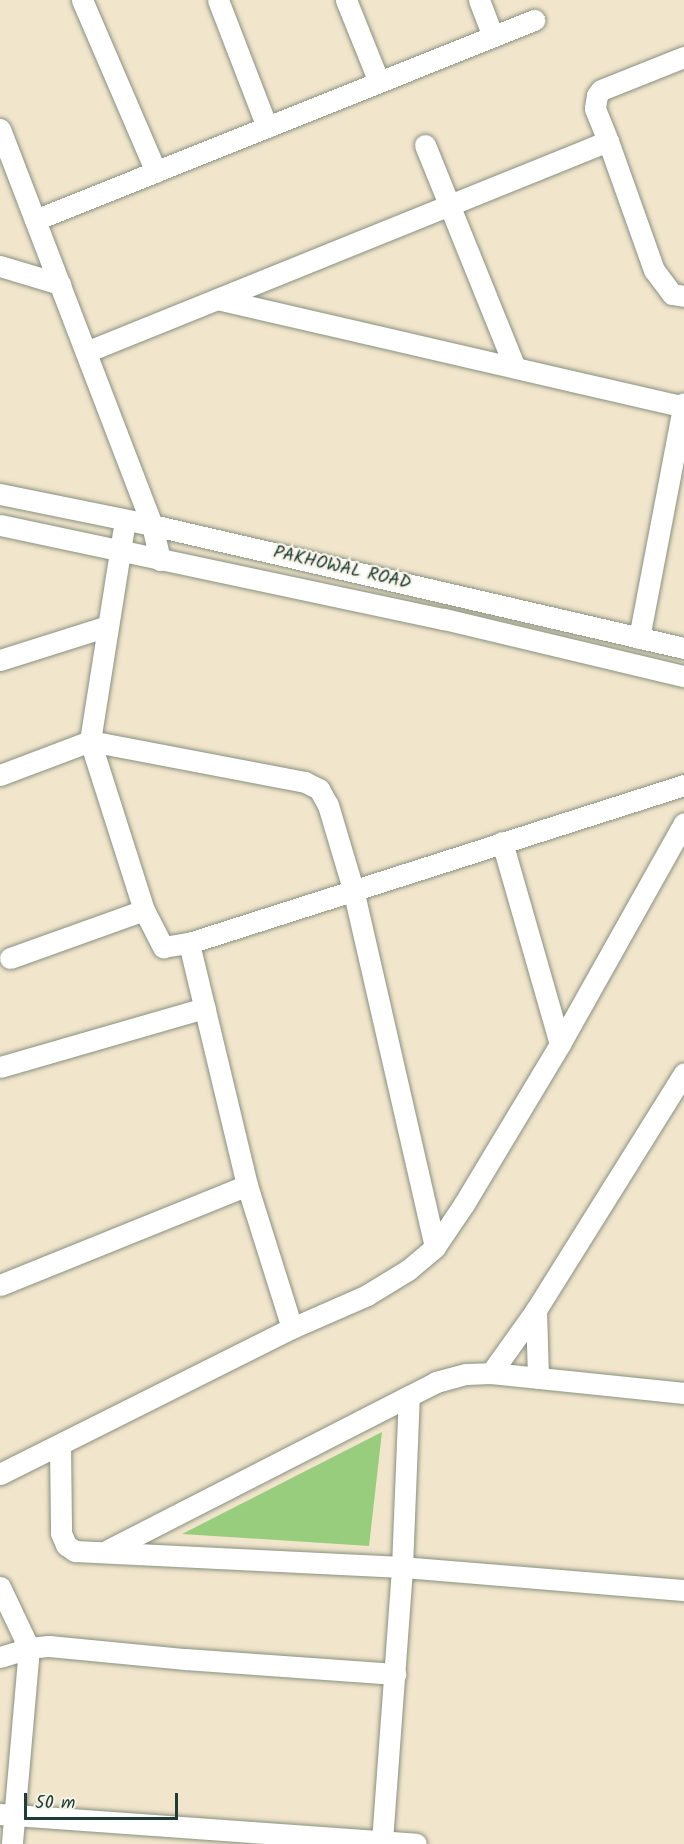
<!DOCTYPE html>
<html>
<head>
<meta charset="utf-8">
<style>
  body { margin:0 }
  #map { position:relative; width:684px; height:1844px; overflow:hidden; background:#f1e5cb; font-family:Kalam,sans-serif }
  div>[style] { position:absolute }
  .green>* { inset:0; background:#98cd7e }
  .roads { filter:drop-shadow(0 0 2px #889180) drop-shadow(0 0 2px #889180) }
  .minor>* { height:21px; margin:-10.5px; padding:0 10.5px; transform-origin:10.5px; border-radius:10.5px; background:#fff }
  span { translate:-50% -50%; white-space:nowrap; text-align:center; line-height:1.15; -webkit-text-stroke:4.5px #f7f3e8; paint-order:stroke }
  .street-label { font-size:18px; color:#1f3d34 }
  .scale { position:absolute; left:24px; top:1793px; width:154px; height:27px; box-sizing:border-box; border:3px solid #1f3d34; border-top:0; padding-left:8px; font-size:18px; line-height:21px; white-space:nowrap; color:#1f3d34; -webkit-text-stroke:4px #f7f3e8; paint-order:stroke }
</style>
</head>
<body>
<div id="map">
  <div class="green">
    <div style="clip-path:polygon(382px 1432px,369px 1546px,182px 1534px)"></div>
  </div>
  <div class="roads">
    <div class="minor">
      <div style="left:82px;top:0;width:187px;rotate:66.7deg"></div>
      <div style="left:218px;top:0;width:136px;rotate:68.9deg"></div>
      <div style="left:346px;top:0;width:88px;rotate:68.1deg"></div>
      <div style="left:479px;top:0;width:39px;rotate:69deg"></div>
      <div style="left:0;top:129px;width:424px;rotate:69deg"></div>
      <div style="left:152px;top:525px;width:36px;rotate:77deg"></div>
      <div style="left:608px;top:141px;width:35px;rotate:-112deg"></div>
      <div style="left:595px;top:108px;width:13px;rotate:-81deg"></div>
      <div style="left:597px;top:95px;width:6px;rotate:-51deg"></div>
      <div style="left:601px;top:90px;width:89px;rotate:-21.7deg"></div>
      <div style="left:425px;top:145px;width:240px;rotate:68deg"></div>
      <div style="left:35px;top:220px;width:538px;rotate:-21.84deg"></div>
      <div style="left:0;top:266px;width:63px;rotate:16.7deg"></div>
      <div style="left:217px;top:299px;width:478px;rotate:13deg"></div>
      <div style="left:86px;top:352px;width:563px;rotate:-22.01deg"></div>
      <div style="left:608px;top:141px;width:137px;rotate:70.4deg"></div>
      <div style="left:654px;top:270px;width:30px;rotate:53deg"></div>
      <div style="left:672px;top:294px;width:12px;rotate:9deg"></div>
      <div style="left:0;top:494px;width:155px;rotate:11.5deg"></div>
      <div style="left:152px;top:525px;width:546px;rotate:13.02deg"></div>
      <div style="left:125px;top:520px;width:224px;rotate:99deg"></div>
      <div style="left:90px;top:741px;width:177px;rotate:72.3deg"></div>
      <div style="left:144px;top:910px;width:42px;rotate:62.8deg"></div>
      <div style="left:163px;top:947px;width:26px;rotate:-9deg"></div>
      <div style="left:189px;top:943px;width:520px;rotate:-17.7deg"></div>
      <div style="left:0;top:525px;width:454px;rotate:12deg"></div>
      <div style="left:444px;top:619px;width:247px;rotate:13.4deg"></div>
      <div style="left:639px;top:638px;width:239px;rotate:-79.2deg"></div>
      <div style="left:0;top:660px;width:113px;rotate:-17.5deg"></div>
      <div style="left:0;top:775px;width:96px;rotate:-20.7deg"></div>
      <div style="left:90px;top:741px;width:219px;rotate:10.8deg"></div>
      <div style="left:305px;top:782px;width:16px;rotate:27deg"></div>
      <div style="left:319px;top:789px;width:18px;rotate:61deg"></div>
      <div style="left:328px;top:805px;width:88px;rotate:73.4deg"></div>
      <div style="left:353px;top:889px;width:367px;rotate:77.1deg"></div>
      <div style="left:502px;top:842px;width:210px;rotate:74deg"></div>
      <div style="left:10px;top:958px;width:142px;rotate:-19.7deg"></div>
      <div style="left:0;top:1067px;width:213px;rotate:-16.1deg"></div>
      <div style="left:0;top:1285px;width:266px;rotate:-22deg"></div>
      <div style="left:536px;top:1310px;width:68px;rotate:88.3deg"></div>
      <div style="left:292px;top:1328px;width:82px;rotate:-23.7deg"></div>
      <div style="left:367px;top:1295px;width:48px;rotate:-31.4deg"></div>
      <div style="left:408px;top:1270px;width:35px;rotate:-40deg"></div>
      <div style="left:435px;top:1247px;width:52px;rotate:-56deg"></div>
      <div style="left:464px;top:1204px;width:187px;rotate:-59deg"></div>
      <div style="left:560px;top:1044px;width:253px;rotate:-60.7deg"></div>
      <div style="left:491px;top:1373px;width:77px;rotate:-54.5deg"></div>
      <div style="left:536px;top:1310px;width:279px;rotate:-58deg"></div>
      <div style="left:60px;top:1445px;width:88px;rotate:89.3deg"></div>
      <div style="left:61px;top:1533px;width:13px;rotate:67deg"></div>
      <div style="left:66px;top:1545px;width:11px;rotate:34deg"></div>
      <div style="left:75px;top:1551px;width:327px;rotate:2.8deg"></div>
      <div style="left:402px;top:1567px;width:283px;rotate:4.7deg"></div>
      <div style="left:0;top:1474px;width:326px;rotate:-26.6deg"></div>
      <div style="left:292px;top:1328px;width:150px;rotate:-107.5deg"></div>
      <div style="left:247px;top:1185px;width:249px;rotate:-103.5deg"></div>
      <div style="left:106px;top:1551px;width:340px;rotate:-27.1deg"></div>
      <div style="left:0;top:1587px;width:68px;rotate:64.6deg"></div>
      <div style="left:29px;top:1648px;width:197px;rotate:95deg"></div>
      <div style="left:0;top:1657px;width:30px;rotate:-17deg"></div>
      <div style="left:29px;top:1648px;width:20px;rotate:-6deg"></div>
      <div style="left:49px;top:1646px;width:137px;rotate:5.5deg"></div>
      <div style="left:185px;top:1659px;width:211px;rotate:4.1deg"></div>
      <div style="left:0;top:1814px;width:417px;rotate:4.1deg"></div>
      <div style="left:382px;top:1841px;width:275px;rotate:-85.8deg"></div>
      <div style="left:402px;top:1567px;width:171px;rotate:-87.7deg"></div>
      <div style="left:409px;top:1396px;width:30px;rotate:-27deg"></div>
      <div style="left:436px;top:1382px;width:31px;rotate:-15deg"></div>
      <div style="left:466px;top:1374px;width:25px;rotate:-2deg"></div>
      <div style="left:491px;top:1373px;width:194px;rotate:5.9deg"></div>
    </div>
  </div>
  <div class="street-label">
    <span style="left:342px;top:569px;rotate:13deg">PAKHOWAL ROAD</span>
  </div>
  <div class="scale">50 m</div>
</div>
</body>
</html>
